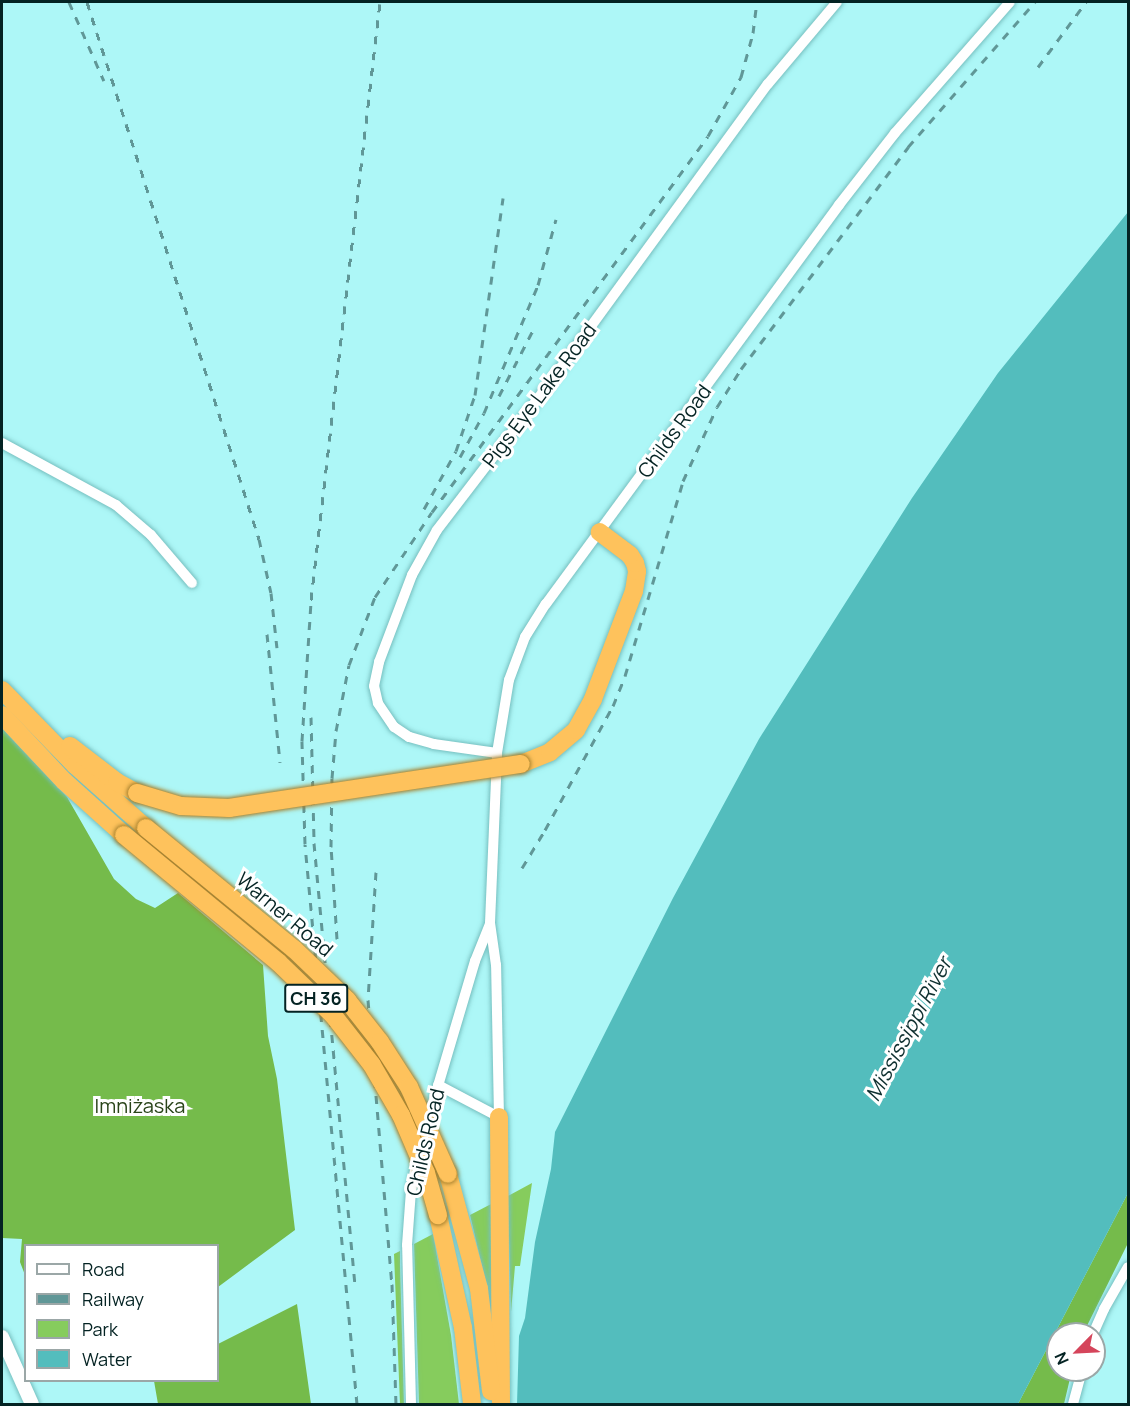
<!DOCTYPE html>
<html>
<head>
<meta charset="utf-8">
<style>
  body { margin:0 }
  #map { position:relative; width:1130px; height:1406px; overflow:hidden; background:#adf7f7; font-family:Manrope,sans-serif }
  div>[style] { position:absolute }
  .green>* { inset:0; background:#86cc5d }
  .forest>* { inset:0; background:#75bb4b }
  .water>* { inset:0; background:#53bdbd }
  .roads { filter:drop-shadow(0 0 2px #76bfbf) drop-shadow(0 0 2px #76bfbf) }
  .minor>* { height:10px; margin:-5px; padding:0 5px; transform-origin:5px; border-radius:5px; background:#fff }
  .tertiary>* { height:14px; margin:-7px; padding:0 7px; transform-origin:7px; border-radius:7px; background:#fff }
  .trunk>* { height:18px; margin:-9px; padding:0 9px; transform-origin:9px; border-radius:9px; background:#fec25c }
  .rail>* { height:3px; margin-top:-1.5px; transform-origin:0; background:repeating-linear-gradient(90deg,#609797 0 8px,transparent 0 16px) }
  .bridges { filter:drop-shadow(0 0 2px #a6812e) drop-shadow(0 0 2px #a6812e) }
  .trunk-bridge>* { height:18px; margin:-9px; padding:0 9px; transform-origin:9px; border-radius:9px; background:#fec25c }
  span { translate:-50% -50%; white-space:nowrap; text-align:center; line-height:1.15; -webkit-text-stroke:6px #fff; paint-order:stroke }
  .shield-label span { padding:2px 4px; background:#fff; border:2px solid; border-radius:4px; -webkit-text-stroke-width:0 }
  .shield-label { font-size:18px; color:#042323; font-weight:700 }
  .street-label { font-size:20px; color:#042323 }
  .park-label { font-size:20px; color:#294419 }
  .water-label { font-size:21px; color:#0f3030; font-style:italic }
  .frame { position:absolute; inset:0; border:3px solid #042323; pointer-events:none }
  .legend { position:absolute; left:24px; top:1244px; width:195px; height:138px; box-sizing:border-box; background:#fff; border:2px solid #9ba7a7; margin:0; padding:8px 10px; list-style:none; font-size:18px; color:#042323 }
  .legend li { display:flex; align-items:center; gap:12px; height:30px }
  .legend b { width:30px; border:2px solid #9ba7a7 }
  .north { position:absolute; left:1046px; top:1322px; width:60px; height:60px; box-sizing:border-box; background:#fff; border:2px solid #9ba7a7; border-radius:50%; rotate:246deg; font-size:16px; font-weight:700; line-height:24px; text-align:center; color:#042323 }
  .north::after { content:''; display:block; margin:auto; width:21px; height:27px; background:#d5455b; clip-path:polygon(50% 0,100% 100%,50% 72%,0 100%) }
</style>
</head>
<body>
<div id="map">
  <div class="green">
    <div style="clip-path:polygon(532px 1183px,520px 1266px,515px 1266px,511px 1312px,508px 1196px)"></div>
    <div style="clip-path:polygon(495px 1202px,493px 1327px,483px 1270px,470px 1215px)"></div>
    <div style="clip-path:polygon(433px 1234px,451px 1335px,459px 1404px,419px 1404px,414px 1244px)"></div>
    <div style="clip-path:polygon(400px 1251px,400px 1264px,404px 1404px,400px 1404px,394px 1254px)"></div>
  </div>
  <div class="forest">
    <div style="clip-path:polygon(2px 728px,67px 797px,114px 879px,136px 899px,155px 908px,178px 893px,263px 965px,268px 1036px,277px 1079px,295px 1230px,218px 1287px,218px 1246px,26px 1246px,25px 1275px,20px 1262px,22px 1239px,2px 1238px)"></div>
    <div style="clip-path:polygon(1128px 1193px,1128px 1243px,1083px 1334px,1058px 1334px,1058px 1370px,1072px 1370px,1064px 1404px,1018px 1404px)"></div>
    <div style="clip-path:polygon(297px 1304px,311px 1404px,158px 1404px,154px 1381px,218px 1380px,218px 1344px)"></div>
  </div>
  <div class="water">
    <div style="clip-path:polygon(1128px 212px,1128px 1193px,1018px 1404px,517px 1404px,519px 1336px,525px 1318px,535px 1242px,551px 1169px,555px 1132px,673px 898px,759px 739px,912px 498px,998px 373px)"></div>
  </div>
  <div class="roads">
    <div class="minor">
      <div style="left:2px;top:443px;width:130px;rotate:28.5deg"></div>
      <div style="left:116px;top:505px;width:46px;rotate:40.6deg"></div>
      <div style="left:151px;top:535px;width:63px;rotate:49.5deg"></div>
      <div style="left:497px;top:753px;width:64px;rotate:-171.9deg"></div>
      <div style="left:434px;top:744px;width:26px;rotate:-164deg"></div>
      <div style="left:409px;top:737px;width:18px;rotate:-146deg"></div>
      <div style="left:394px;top:727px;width:29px;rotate:-124deg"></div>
      <div style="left:378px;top:703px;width:17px;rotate:-103deg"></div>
      <div style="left:374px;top:686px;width:25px;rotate:-78deg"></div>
      <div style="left:379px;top:662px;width:93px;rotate:-69.2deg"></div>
      <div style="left:412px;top:575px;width:51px;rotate:-60.9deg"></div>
      <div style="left:437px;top:530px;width:179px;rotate:-52.5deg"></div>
      <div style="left:546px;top:388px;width:376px;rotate:-53.9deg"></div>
      <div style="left:768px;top:84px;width:107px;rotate:-49.9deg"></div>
      <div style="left:438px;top:1085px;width:69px;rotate:27.7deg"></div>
      <div style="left:499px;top:1117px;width:152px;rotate:-91.1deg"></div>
      <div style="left:496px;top:965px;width:42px;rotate:-98.1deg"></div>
      <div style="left:490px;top:923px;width:170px;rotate:-87.6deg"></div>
      <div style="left:497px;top:753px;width:74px;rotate:-80.7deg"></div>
      <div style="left:509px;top:680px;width:46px;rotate:-69.6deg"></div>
      <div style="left:525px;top:637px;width:39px;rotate:-58deg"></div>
      <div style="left:546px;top:604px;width:495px;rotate:-53.7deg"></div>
      <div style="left:839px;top:205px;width:91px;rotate:-52.1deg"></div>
      <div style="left:895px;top:133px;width:174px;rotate:-48.7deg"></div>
      <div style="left:427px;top:1123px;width:169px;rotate:-73.5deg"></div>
      <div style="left:475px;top:961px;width:40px;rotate:-68deg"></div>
      <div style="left:1093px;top:1334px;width:27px;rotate:-66deg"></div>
      <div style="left:1104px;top:1309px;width:48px;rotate:-60.3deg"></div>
      <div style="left:411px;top:1404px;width:159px;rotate:-91.4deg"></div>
      <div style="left:407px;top:1245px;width:54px;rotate:-85.8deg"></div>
      <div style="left:411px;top:1191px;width:36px;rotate:-79deg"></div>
      <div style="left:1073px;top:1404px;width:35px;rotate:-75deg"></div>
    </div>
    <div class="tertiary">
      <div style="left:2px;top:1337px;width:73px;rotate:65.9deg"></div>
    </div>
    <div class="trunk">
      <div style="left:2px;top:690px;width:105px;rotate:45.8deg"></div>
      <div style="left:75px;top:765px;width:95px;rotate:41.6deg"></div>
      <div style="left:2px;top:715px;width:91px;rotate:46.8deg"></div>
      <div style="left:64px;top:781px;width:81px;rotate:42deg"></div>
      <div style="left:70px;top:746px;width:59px;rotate:37.5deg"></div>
      <div style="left:117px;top:782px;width:23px;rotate:29deg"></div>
      <div style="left:521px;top:764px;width:31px;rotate:-22deg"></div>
      <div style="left:550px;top:752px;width:34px;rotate:-40deg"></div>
      <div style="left:576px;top:730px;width:35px;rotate:-61deg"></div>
      <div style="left:593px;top:699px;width:116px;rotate:-69.2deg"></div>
      <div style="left:634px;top:591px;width:20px;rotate:-81deg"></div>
      <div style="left:637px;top:571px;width:8px;rotate:-104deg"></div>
      <div style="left:635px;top:563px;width:9px;rotate:-122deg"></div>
      <div style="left:630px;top:555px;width:38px;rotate:-143deg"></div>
      <div style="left:499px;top:1117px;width:287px;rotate:89.6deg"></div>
      <div style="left:448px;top:1174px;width:119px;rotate:74.9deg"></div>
      <div style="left:479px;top:1289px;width:103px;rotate:83.3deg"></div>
      <div style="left:438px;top:1215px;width:116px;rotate:77.5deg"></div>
      <div style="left:463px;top:1328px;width:77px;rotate:83.2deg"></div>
    </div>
  </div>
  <div class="rail">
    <div style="left:69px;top:2px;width:86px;rotate:66.1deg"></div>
    <div style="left:87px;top:2px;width:564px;rotate:72.24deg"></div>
    <div style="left:259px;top:539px;width:55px;rotate:77.5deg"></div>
    <div style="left:271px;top:593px;width:55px;rotate:83.8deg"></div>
    <div style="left:1038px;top:67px;width:81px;rotate:-53.6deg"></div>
    <div style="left:499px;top:396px;width:74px;rotate:-62.7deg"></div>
    <div style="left:460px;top:457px;width:50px;rotate:-61.4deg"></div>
    <div style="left:484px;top:413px;width:139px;rotate:-67.1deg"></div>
    <div style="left:538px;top:285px;width:68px;rotate:-74.7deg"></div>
    <div style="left:424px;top:509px;width:66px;rotate:-61.1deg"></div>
    <div style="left:456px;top:451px;width:59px;rotate:-71.3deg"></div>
    <div style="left:475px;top:395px;width:199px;rotate:-81.9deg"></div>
    <div style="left:267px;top:634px;width:129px;rotate:84.2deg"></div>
    <div style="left:311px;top:717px;width:126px;rotate:88.6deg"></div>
    <div style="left:314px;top:843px;width:447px;rotate:84.7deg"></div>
    <div style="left:522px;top:868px;width:44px;rotate:-58.8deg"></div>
    <div style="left:545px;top:830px;width:141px;rotate:-61.3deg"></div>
    <div style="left:613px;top:706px;width:32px;rotate:-68deg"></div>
    <div style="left:625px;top:676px;width:203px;rotate:-73.4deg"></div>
    <div style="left:683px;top:481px;width:81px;rotate:-65.3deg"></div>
    <div style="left:717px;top:407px;width:45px;rotate:-57.7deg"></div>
    <div style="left:741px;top:369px;width:278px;rotate:-53deg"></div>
    <div style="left:908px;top:147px;width:193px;rotate:-48.8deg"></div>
    <div style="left:376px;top:872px;width:128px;rotate:93.6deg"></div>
    <div style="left:368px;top:1000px;width:285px;rotate:85.2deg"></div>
    <div style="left:392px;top:1284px;width:120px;rotate:88.1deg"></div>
    <div style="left:337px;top:939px;width:92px;rotate:-93.7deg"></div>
    <div style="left:331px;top:847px;width:69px;rotate:-89.2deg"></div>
    <div style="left:332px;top:778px;width:47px;rotate:-85.1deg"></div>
    <div style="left:336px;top:731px;width:67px;rotate:-78.9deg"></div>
    <div style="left:349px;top:665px;width:73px;rotate:-69.1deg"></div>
    <div style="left:375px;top:597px;width:102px;rotate:-56.2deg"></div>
    <div style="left:432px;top:512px;width:466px;rotate:-53.7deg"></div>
    <div style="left:708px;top:136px;width:68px;rotate:-60.8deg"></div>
    <div style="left:741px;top:77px;width:46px;rotate:-74.7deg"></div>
    <div style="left:753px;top:33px;width:31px;rotate:-83deg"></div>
    <div style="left:357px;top:1404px;width:562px;rotate:-95.31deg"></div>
    <div style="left:305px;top:844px;width:103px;rotate:-91.7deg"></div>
    <div style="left:302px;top:741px;width:141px;rotate:-86.3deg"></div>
    <div style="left:311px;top:600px;width:602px;rotate:-83.42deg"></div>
  </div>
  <div class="bridges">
    <div class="trunk-bridge">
      <div style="left:137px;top:793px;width:46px;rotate:16.5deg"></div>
      <div style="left:181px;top:806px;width:48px;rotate:2.4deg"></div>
      <div style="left:229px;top:808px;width:295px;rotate:-8.6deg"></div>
      <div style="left:146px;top:828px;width:191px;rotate:39.3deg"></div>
      <div style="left:294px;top:949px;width:74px;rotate:43.9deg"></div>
      <div style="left:347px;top:1000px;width:53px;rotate:51.8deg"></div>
      <div style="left:380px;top:1042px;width:54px;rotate:57.2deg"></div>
      <div style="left:409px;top:1087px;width:95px;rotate:65.9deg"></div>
      <div style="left:124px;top:835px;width:200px;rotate:39.5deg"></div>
      <div style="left:278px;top:962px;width:76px;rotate:43.9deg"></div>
      <div style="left:333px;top:1015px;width:63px;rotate:52deg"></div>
      <div style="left:372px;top:1065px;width:58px;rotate:59.9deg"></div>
      <div style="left:401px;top:1115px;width:63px;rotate:66.7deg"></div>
      <div style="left:426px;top:1173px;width:44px;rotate:74.1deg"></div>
    </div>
  </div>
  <div class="shield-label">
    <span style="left:316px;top:998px">CH 36</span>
  </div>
  <div class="street-label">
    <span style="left:539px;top:395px;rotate:-53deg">Pigs Eye Lake Road</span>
    <span style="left:674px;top:431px;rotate:-54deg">Childs Road</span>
    <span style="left:285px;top:914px;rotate:40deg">Warner Road</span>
    <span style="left:425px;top:1142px;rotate:-77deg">Childs Road</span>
  </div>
  <div class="park-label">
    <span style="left:140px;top:1105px">Imniżaska</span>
  </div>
  <div class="water-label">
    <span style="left:908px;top:1029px;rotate:-62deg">Mississippi River</span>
  </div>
  <div class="frame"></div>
  <ul class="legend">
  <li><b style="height:8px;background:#fff"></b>Road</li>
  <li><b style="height:8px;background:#609797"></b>Railway</li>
  <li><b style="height:16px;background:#86cc5d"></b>Park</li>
  <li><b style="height:16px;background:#53bdbd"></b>Water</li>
  </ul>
  <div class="north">N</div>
</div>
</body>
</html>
